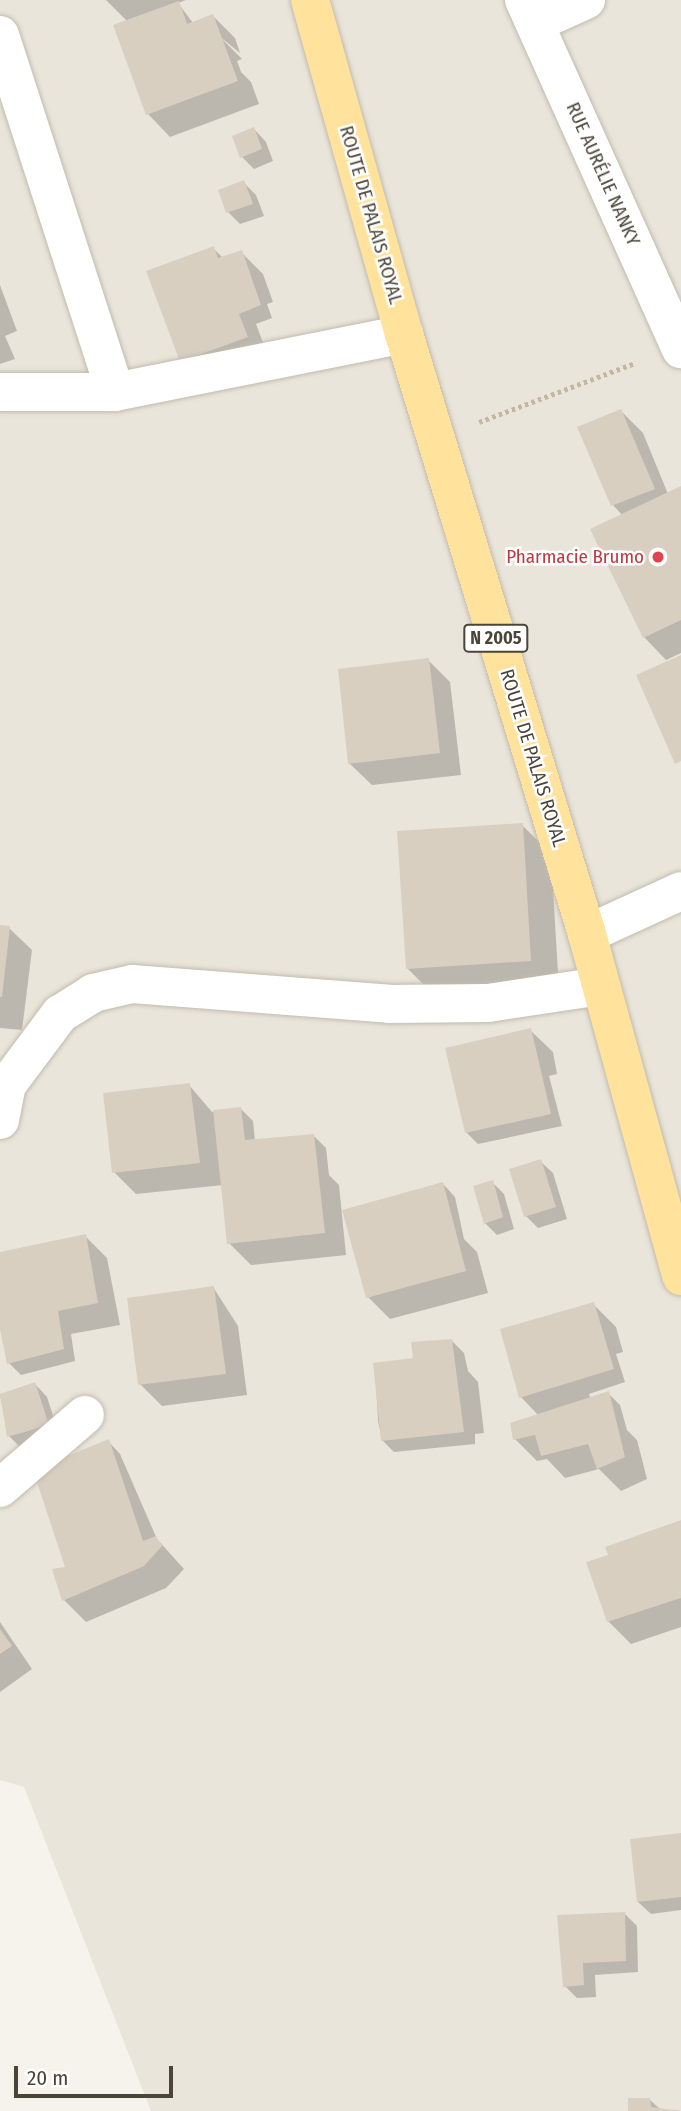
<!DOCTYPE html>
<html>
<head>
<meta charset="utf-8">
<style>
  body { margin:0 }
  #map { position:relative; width:681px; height:2111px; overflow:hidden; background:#f6f3ec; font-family:"Fira Sans Condensed",sans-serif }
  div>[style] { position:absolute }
  .residential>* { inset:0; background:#eae5da }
  .shadow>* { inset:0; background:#0003 }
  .building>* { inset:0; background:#d8cfc1 }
  .path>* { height:4.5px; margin-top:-2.25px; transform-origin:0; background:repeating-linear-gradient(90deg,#c4b79f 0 3.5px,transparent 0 7px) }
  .roads { filter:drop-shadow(0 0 2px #c2bbae) drop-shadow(0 0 2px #c2bbae) }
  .minor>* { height:38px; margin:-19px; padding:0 19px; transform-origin:19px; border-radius:19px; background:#fff }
  .major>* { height:38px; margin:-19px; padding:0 19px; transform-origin:19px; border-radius:19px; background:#ffe39c }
  .dots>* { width:19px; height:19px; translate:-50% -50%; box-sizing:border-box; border:4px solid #fff; border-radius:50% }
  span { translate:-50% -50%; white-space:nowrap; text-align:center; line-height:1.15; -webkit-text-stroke:5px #fff; paint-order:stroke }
  .shield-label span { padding:2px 5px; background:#fff; border:2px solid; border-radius:5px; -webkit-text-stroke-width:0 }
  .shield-label { font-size:18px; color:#4b4439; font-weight:700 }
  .street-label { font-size:19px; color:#4b4439 }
  .health-label { font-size:19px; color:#be3a42 }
  .right { translate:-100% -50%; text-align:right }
  .scale { position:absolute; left:14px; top:2066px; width:159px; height:32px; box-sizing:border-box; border:4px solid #4b4439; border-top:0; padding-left:9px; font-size:21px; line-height:24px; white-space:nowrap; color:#4b4439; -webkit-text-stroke:5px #fff; paint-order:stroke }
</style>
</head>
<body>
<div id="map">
  <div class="residential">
    <div style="clip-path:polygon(0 0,681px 0,681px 2111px,151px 2111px,24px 1787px,0 1780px)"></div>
  </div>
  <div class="shadow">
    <div style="clip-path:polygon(106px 0,186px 0,178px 3px,193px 23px,213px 16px,235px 38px,240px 53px,219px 36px,242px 59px,237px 61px,241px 72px,251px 82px,259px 104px,170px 137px,148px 114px,116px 26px,128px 22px)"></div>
    <div style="clip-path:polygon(254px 129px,266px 142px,273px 161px,254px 169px,242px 157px)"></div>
    <div style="clip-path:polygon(244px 183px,256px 195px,264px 216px,240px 224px,228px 212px)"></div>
    <div style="clip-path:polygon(213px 248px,223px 258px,241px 252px,263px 274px,273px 302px,267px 304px,272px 318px,256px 324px,269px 359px,181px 361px)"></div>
    <div style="clip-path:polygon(0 285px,17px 331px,5px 336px,15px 359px,0 364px)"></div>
    <div style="clip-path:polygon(621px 411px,643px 433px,668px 494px,681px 488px,681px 653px,666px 660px,644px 637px,623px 516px,613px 505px,580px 428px)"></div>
    <div style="clip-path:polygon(428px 660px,450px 682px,461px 775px,372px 785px,349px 763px)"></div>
    <div style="clip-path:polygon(522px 825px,551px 854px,559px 990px,436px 997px,408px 969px)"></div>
    <div style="clip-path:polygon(0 926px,9px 928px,32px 950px,22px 1030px,0 1028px)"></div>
    <div style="clip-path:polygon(530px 1030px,553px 1052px,557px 1074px,549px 1076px,562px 1126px,478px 1144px,466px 1132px)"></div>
    <div style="clip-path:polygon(189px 1085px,212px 1112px,241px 1109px,253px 1121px,255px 1141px,314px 1136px,326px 1148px,329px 1175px,339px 1185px,346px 1255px,251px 1265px,229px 1243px,223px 1185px,136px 1194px,114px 1172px)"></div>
    <div style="clip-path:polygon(540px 1161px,553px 1173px,567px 1219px,538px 1228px,526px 1216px)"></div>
    <div style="clip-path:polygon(492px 1182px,504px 1194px,514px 1229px,497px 1235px,485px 1223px)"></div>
    <div style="clip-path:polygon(443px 1184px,455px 1197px,464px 1239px,477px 1252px,488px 1293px,390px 1319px,368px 1297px)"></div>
    <div style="clip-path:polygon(85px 1236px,107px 1258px,120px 1325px,71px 1334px,75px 1361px,21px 1375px,9px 1363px,0 1318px,0 1253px)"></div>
    <div style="clip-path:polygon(213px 1287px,238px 1326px,247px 1395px,162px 1406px,140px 1384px)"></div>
    <div style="clip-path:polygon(593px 1304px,616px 1327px,623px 1352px,616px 1354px,625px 1382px,589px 1394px,591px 1400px,608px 1393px,620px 1405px,627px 1430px,637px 1440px,647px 1479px,621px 1491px,599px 1469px,565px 1478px,547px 1459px,537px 1461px,515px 1439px,539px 1416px,521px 1397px)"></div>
    <div style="clip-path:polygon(452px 1341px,464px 1353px,468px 1371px,478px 1382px,484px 1433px,475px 1434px,475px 1444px,394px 1452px,382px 1440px,378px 1421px,375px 1365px,420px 1362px)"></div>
    <div style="clip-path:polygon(35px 1384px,47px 1397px,60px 1437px,21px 1448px,9px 1436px,0 1395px)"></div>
    <div style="clip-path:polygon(108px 1441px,120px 1454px,157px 1539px,184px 1569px,166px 1588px,86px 1622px,64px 1600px,68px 1568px)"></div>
    <div style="clip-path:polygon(681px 1522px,681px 1627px,631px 1644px,608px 1621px,610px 1556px)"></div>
    <div style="clip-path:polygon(0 1622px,32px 1669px,0 1692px)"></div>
    <div style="clip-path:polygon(681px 1835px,681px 1910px,651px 1914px,638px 1902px)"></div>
    <div style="clip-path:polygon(625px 1914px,637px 1926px,638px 1972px,595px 1975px,596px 1997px,577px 1998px,565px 1986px,559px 1917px)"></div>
    <div style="clip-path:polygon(650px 2100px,660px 2109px,681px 2111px,629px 2111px)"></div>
  </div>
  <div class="building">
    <div style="clip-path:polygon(179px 1px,187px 24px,213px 14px,238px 81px,146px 115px,113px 25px)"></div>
    <div style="clip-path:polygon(254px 127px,262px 149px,240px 158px,232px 136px)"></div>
    <div style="clip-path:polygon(244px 180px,253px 204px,226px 213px,218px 190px)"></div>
    <div style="clip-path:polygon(214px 246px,218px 258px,242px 250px,261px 305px,239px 314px,248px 337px,180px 362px,146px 271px)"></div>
    <div style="clip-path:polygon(621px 409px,655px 489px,611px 506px,577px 427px)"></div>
    <div style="clip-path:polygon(681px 486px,681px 620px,643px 638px,590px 529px)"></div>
    <div style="clip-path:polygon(681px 655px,681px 761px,675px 764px,636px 675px)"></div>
    <div style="clip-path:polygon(429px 658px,440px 753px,348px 764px,338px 669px)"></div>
    <div style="clip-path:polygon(523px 823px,531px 961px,406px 969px,397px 831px)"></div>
    <div style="clip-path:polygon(0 925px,10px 926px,2px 997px,0 997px)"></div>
    <div style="clip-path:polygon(531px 1028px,551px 1114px,465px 1133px,445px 1048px)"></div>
    <div style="clip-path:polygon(190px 1083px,200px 1163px,112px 1173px,103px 1093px)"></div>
    <div style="clip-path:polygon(241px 1107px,245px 1140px,314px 1134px,325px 1233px,227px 1244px,213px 1110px)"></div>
    <div style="clip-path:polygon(541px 1159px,556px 1207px,524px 1217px,509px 1169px)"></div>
    <div style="clip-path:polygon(493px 1180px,503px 1217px,484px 1224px,473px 1186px)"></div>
    <div style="clip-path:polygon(443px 1182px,466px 1271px,366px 1298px,342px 1210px)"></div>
    <div style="clip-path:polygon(86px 1234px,98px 1303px,58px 1311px,64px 1349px,7px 1364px,0 1329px,0 1252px)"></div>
    <div style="clip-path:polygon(214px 1286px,226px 1374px,138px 1385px,127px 1298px)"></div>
    <div style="clip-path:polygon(594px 1302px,614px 1369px,519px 1398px,500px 1329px)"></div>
    <div style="clip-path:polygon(452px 1339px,464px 1432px,381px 1441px,373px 1363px,413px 1358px,411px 1342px)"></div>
    <div style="clip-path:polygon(35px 1382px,49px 1425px,7px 1437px,0 1394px)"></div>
    <div style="clip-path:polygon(609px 1391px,625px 1457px,597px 1469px,588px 1444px,541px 1456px,535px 1435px,513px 1440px,510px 1423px)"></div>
    <div style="clip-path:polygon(109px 1439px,143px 1541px,156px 1536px,162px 1546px,144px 1566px,62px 1601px,52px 1569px,65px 1567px,33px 1470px)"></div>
    <div style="clip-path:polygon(681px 1520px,681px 1598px,607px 1622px,586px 1562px,608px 1555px,605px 1547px)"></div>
    <div style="clip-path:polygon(0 1629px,12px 1646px,0 1654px)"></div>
    <div style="clip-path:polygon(681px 1833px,681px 1897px,637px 1902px,630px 1839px)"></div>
    <div style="clip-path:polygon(625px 1912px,626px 1961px,583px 1963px,584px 1985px,563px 1987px,557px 1915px)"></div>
    <div style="clip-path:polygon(628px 2098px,650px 2098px,651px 2107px,681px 2111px,628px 2111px)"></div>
  </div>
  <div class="path">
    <div style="left:479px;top:422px;width:167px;rotate:-20.7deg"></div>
  </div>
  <div class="roads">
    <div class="minor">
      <div style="left:524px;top:0;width:383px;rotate:65.8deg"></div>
      <div style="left:535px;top:23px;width:56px;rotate:-24.3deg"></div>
      <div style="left:0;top:35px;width:375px;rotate:72.1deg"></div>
      <div style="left:0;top:392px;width:115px"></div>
      <div style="left:115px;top:392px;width:295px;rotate:-11.3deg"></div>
      <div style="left:587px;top:934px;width:103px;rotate:-24.6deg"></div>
      <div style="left:0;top:1120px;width:36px;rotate:-79deg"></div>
      <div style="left:7px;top:1085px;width:89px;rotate:-53.3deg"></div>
      <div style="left:60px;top:1014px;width:39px;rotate:-32deg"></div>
      <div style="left:93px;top:993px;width:40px;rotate:-13deg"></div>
      <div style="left:132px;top:984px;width:258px;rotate:4.4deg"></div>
      <div style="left:389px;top:1004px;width:99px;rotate:-0.6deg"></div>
      <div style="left:488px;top:1003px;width:114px;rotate:-8.6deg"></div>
      <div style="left:0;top:1488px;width:112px;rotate:-40.7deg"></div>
    </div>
    <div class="major">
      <div style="left:310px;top:0;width:347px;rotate:74.3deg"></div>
      <div style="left:404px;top:334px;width:627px;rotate:73.04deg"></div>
      <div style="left:587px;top:934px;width:355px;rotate:74.6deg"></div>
    </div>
  </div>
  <div class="dots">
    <div style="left:658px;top:557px;background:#e0444e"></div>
  </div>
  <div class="shield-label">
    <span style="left:496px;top:638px">N 2005</span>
  </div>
  <div class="street-label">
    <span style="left:603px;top:174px;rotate:66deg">RUE AURÉLIE NANKY</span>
    <span style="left:371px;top:215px;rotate:74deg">ROUTE DE PALAIS ROYAL</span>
    <span style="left:533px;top:758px;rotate:73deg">ROUTE DE PALAIS ROYAL</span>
  </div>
  <div class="health-label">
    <span class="right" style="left:644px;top:557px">Pharmacie Brumo</span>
  </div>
  <div class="scale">20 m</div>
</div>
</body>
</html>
